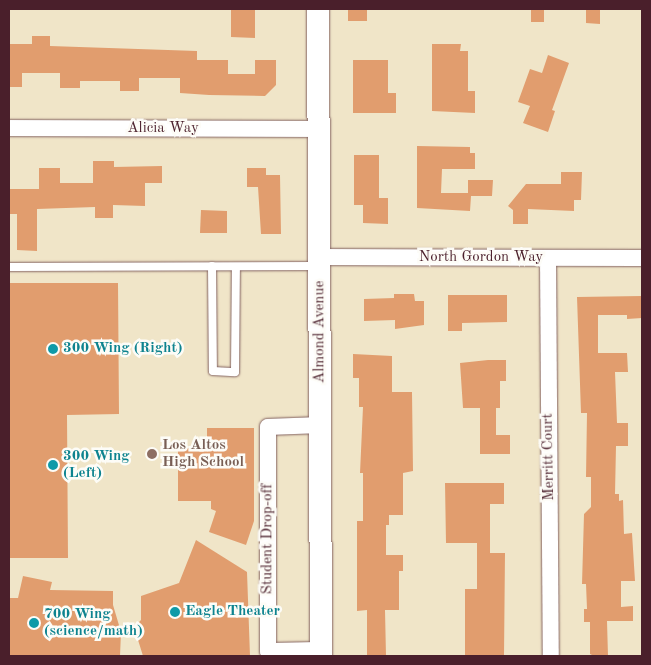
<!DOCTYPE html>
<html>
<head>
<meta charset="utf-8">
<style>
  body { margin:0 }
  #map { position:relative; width:651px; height:665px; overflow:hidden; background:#f0e5c8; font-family:"Old Standard TT",serif }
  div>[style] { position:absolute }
  .building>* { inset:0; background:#e19d6e }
  .roads { filter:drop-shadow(0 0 1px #846462) drop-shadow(0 0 1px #846462) }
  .lane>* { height:8px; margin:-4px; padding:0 4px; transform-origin:4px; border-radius:4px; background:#fff }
  .street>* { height:16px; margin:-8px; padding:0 8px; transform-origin:8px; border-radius:8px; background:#fff }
  .secondary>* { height:22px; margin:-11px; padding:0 11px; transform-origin:11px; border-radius:11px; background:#fff }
  .dots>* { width:14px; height:14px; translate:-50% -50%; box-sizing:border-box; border:2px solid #fdfcf7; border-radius:50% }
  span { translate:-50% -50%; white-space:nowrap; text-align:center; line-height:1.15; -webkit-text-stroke:5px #fdfcf7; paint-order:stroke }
  .street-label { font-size:15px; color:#4a1f2b }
  .culture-label { font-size:15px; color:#0d838f; font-weight:700 }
  .left { translate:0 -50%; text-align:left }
  .education-label { font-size:15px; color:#785e54; font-weight:700 }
  .frame { position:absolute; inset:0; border:10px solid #4a1f2b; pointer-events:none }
</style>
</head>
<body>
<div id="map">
  <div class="building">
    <div style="clip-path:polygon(231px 9px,255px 9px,255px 38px,231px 37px)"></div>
    <div style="clip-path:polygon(348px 9px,367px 9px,367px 21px,348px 21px)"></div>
    <div style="clip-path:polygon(531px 9px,544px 9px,544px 22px,531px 22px)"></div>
    <div style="clip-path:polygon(586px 9px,600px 9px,600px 24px,586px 23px)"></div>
    <div style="clip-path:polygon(32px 36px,50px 36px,50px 46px,197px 51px,197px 60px,228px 60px,228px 74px,255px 74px,255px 60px,276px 60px,276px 85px,265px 96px,209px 95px,180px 93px,180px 78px,139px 78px,139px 91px,120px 91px,120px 81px,80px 81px,80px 88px,60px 88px,60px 73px,22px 73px,22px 87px,9px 87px,9px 44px,32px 44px)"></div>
    <div style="clip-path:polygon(432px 44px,461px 44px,460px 51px,468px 51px,468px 91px,475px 91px,475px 113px,432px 111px)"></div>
    <div style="clip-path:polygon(548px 55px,569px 63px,552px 110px,555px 111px,548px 132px,523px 123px,530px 106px,518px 102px,530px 69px,542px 73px)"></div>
    <div style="clip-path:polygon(353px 60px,388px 60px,388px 93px,396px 93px,396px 113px,353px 113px)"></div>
    <div style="clip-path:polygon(417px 146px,470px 147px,470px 153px,475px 153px,475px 169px,442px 169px,441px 193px,468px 193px,468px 180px,493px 180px,492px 196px,471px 196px,470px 211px,417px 208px)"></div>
    <div style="clip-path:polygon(354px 155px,379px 155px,379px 198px,388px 198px,388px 224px,363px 223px,363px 205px,354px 205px)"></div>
    <div style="clip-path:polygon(93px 161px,114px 161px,114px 167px,162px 166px,162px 183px,145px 183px,145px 206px,113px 205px,113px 218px,95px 218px,95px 207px,37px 209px,37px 251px,17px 250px,17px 214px,9px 214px,9px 189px,39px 189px,39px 168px,60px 168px,60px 183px,93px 183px)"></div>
    <div style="clip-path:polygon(247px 168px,266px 168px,266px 175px,280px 175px,281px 234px,261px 234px,258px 187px,247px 187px)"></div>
    <div style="clip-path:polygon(561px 172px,582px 172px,581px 200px,574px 200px,574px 211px,528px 209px,528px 224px,513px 224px,513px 210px,508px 206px,526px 184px,561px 184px)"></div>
    <div style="clip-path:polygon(201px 210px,227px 211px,227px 233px,200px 233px)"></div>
    <div style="clip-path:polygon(9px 283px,118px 283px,119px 414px,67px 415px,68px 558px,9px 558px)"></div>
    <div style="clip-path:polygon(394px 294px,414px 294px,415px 301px,424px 301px,424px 325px,395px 329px,395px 320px,364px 321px,364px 299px,394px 298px)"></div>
    <div style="clip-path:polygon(448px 295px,507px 295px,507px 322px,462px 323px,462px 331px,448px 331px)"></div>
    <div style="clip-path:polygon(642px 296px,642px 318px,627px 319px,627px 315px,598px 315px,598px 353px,627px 353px,628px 372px,615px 372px,617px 423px,628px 423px,628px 446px,616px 446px,615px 494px,619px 494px,619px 501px,623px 500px,624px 534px,632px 533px,635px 581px,621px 581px,621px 607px,633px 606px,633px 621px,607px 621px,608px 656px,594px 656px,590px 654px,590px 622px,584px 622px,584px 609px,587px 609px,586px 584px,582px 584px,584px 514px,591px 507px,591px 477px,586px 477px,587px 413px,581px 413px,577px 297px)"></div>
    <div style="clip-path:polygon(353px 354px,392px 356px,392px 392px,412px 392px,413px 471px,403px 473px,403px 515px,389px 515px,389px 525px,386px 525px,386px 555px,403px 555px,403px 571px,399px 571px,399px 610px,385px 610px,386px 656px,367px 656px,367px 610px,357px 611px,357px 521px,363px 521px,363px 473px,360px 473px,363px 407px,359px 407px,359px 378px,353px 378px)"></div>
    <div style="clip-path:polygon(488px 360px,506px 360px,506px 381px,500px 381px,500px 408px,496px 408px,496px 435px,510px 435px,510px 454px,480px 454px,480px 408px,463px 408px,460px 363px)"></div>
    <div style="clip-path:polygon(207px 428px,254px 428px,254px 521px,246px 545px,209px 532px,216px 511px,211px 509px,211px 501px,178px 501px,178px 448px,207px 448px)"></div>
    <div style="clip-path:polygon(445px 483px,504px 483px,504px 504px,490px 504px,490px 553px,505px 553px,504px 656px,465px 656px,465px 589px,477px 589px,477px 543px,446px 543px)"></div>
    <div style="clip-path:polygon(196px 540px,247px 572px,250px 656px,143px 656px,134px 627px,141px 620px,141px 596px,179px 583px)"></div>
    <div style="clip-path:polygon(23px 576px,52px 582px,50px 590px,113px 591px,113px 605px,121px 632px,120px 656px,9px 656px,9px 598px,18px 598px)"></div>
  </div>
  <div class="roads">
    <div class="lane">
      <div style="left:212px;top:266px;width:105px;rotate:89.5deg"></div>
      <div style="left:213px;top:371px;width:22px;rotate:3deg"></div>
      <div style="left:235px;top:372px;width:105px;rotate:-89.5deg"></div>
      <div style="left:9px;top:267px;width:308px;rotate:-0.2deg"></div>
    </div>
    <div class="street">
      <div style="left:9px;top:128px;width:309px;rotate:0.2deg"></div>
      <div style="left:320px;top:257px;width:322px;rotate:0.2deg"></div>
      <div style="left:548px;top:258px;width:398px;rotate:89.6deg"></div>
      <div style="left:320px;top:425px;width:52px;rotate:177.8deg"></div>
      <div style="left:268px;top:427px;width:224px;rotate:90deg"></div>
      <div style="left:268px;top:651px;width:53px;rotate:-1.1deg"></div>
    </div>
    <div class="secondary">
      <div style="left:318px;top:9px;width:647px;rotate:89.73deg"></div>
    </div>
  </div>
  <div class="dots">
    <div style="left:53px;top:349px;background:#0f9aa8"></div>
    <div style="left:152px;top:454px;background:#8d6e63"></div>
    <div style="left:53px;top:465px;background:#0f9aa8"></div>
    <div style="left:175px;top:612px;background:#0f9aa8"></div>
    <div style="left:34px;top:623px;background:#0f9aa8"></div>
  </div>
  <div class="street-label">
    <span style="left:163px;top:129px">Alicia Way</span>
    <span style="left:481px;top:258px">North Gordon Way</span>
    <span style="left:320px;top:332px;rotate:-90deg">Almond Avenue</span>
    <span style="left:549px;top:457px;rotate:-91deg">Merritt Court</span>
    <span style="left:268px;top:539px;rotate:-90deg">Student Drop-off</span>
  </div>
  <div class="culture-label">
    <span class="left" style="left:63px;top:349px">300 Wing (Right)</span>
    <span class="left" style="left:63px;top:465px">300 Wing<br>(Left)</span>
    <span class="left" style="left:185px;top:612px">Eagle Theater</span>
    <span class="left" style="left:44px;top:623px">700 Wing<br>(science/math)</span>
  </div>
  <div class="education-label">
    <span class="left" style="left:162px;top:454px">Los Altos<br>High School</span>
  </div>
  <div class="frame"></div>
</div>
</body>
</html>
